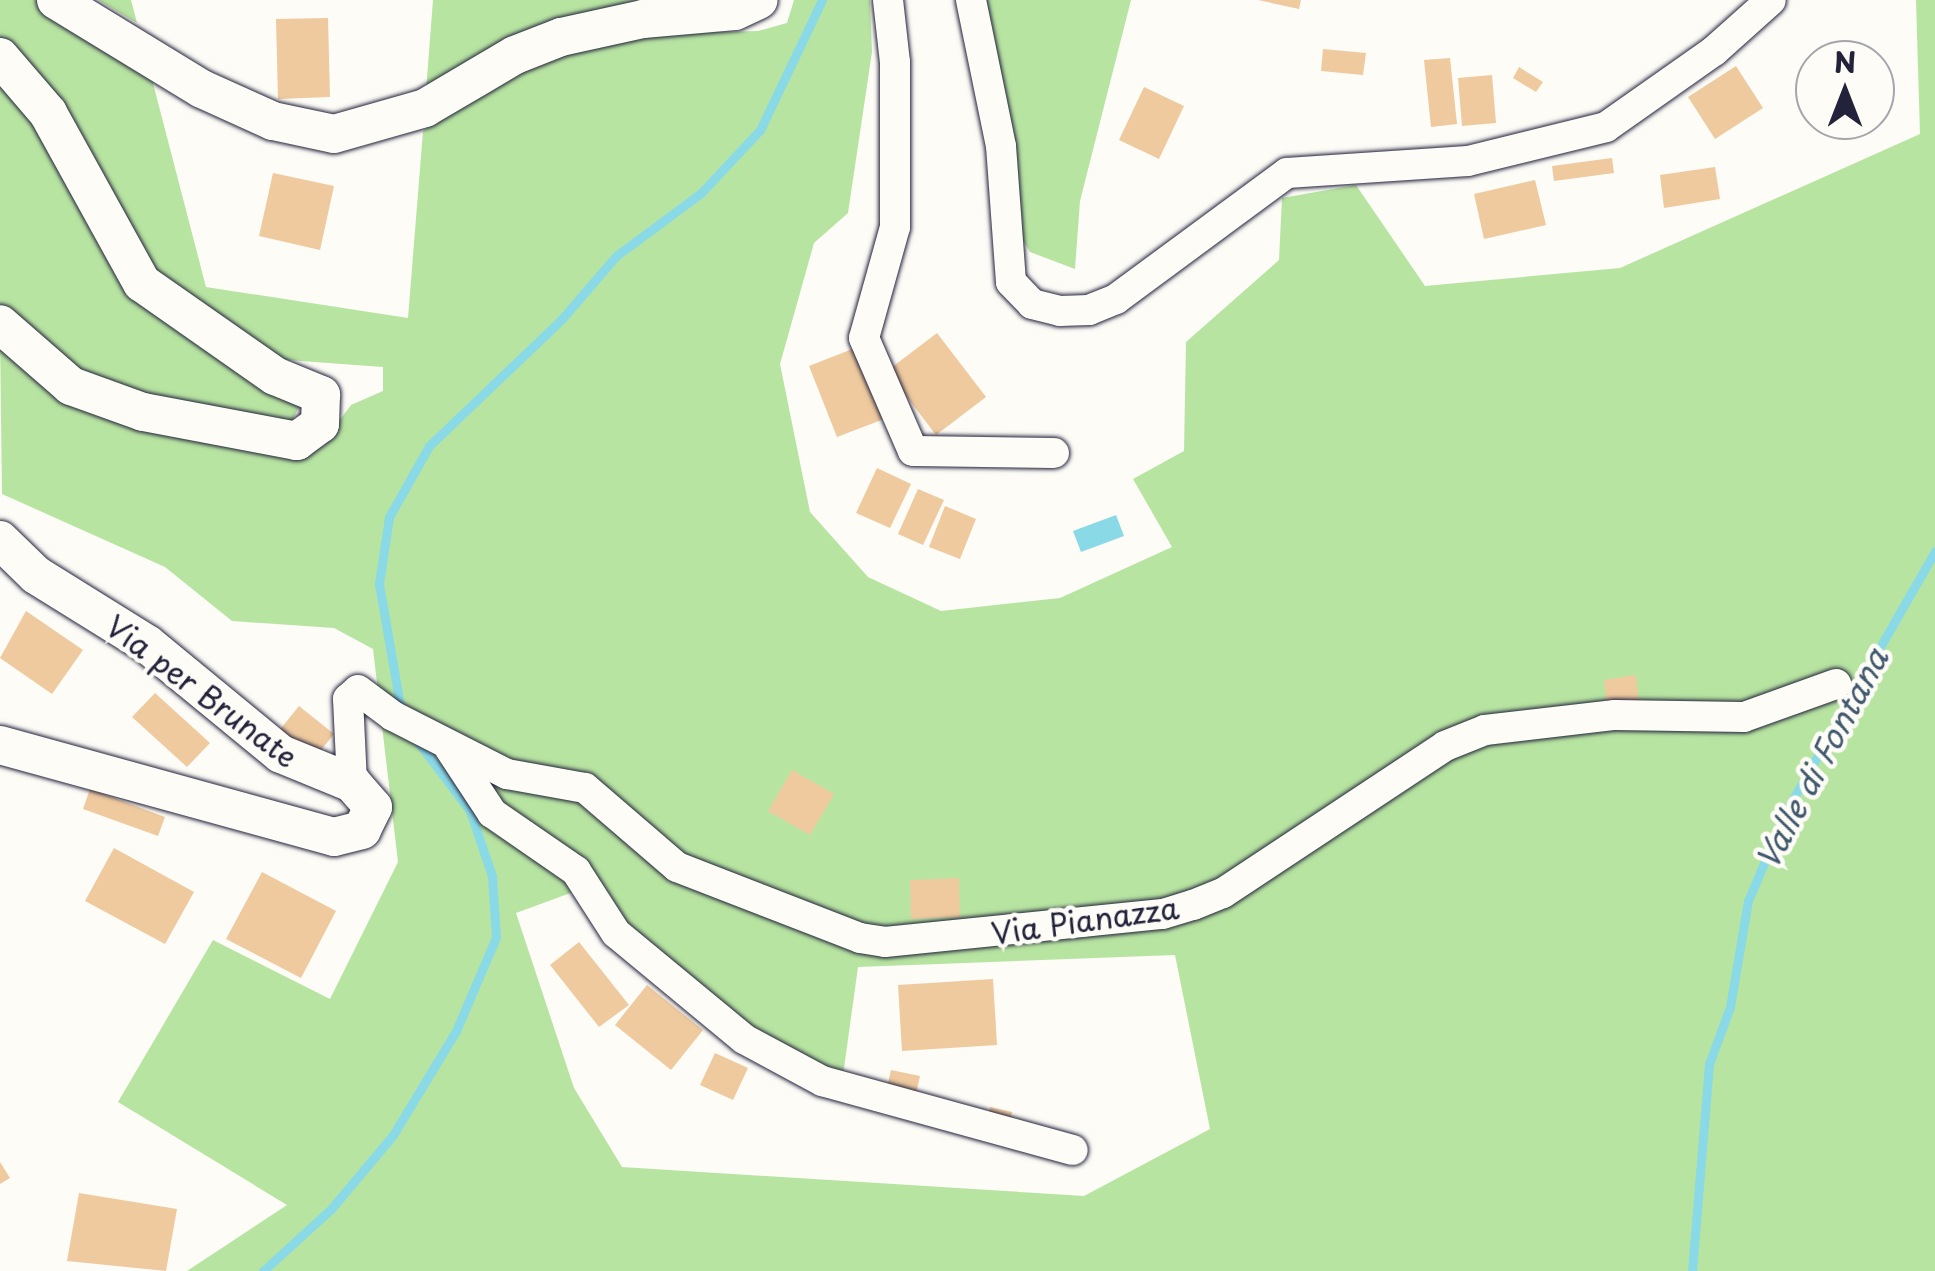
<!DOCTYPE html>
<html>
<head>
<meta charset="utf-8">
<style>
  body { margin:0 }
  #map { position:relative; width:1935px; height:1271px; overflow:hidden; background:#fdfcf7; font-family:"Playpen Sans",sans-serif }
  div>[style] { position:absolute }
  .green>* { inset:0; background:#b8e4a2 }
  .water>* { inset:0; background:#8ad9e7 }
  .stream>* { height:9px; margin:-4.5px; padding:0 4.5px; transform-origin:4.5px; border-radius:4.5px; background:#8ad9e7 }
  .building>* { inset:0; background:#efca9f }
  .roads { filter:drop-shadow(0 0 2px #22223b) drop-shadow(0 0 2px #22223b) }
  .minor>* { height:30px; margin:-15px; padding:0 15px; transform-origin:15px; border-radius:15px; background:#fdfcf7 }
  .tertiary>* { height:38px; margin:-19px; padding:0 19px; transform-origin:19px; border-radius:19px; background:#fdfcf7 }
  span { translate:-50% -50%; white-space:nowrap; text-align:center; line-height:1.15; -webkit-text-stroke:9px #fdfcf7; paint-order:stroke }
  .street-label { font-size:30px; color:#22223b }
  .water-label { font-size:32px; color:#41596f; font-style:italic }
  .north { position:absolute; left:1795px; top:40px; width:100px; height:100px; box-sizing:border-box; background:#fdfcf7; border:2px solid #a5a5ac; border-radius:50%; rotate:0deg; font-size:28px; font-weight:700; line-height:40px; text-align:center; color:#22223b }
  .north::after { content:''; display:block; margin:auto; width:35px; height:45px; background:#22223b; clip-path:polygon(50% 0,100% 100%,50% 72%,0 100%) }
</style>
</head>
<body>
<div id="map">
  <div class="green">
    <div style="clip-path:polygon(evenodd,0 0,40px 0,148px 64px,206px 287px,408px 318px,423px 131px,499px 79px,607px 35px,758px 31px,787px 23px,794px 0,870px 0,872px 52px,848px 213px,814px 243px,780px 364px,810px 512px,868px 577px,941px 611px,1060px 598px,1172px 547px,1133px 479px,1184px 451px,1186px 342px,1279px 260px,1282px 198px,1356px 185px,1425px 286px,1620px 268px,1920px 134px,1916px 0,1935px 0,1935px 1271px,187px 1271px,287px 1205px,118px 1102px,213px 940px,330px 999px,398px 862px,373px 649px,334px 628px,232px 621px,165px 567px,2px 494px,0 337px,45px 376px,327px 437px,351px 405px,383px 391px,383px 367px,287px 360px,243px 339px,158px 274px,56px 99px,0 38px,0 0,576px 891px,802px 1067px,841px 1090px,858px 967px,1175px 955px,1210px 1129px,1084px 1196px,622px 1167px,574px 1088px,516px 913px,576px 891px)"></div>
    <div style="clip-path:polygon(98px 0,131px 0,137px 23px)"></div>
    <div style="clip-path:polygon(433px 0,677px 0,426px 91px)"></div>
    <div style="clip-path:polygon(981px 0,1131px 0,1080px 201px,1075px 269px,1030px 252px,1016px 229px)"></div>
    <div style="clip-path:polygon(0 70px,132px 282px,301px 403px,293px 419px,283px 425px,206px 416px,74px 374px,0 304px)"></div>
  </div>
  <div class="water">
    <div style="clip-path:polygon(1116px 515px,1124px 536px,1081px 552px,1073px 531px)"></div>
  </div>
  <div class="stream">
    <div style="left:401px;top:711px;width:129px;rotate:-99.8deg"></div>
    <div style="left:379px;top:584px;width:68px;rotate:-81.5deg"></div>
    <div style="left:389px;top:517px;width:81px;rotate:-60.6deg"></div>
    <div style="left:429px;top:446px;width:182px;rotate:-43.7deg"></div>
    <div style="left:561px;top:320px;width:84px;rotate:-49.3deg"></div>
    <div style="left:616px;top:256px;width:106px;rotate:-36.5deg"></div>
    <div style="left:701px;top:193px;width:86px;rotate:-46.9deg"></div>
    <div style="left:760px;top:130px;width:144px;rotate:-64.5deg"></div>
    <div style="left:263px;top:1271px;width:92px;rotate:-42.4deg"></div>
    <div style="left:331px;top:1209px;width:97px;rotate:-50deg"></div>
    <div style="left:393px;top:1135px;width:122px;rotate:-58.8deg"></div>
    <div style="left:456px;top:1031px;width:102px;rotate:-66.9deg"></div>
    <div style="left:496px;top:937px;width:61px;rotate:-93.8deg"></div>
    <div style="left:492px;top:876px;width:69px;rotate:-108.7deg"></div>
    <div style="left:470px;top:811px;width:96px;rotate:-127deg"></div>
    <div style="left:1692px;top:1271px;width:208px;rotate:-85.3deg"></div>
    <div style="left:1709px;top:1064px;width:61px;rotate:-69.8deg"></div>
    <div style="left:1730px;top:1007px;width:108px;rotate:-80.4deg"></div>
    <div style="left:1748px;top:901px;width:95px;rotate:-67.2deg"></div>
    <div style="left:1785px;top:813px;width:302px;rotate:-60.2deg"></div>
  </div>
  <div class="building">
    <div style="clip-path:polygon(1258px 0,1301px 0,1299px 9px)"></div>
    <div style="clip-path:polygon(328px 18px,330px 97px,278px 99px,276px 19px)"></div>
    <div style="clip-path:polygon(1323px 49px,1366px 53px,1363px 75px,1321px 71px)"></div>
    <div style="clip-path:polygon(1450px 58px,1457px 124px,1431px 127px,1424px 60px)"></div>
    <div style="clip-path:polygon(1736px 66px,1763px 108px,1715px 139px,1688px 97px)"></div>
    <div style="clip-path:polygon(1519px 67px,1543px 82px,1536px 92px,1513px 78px)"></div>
    <div style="clip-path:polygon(1492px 75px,1496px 123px,1462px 126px,1458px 78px)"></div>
    <div style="clip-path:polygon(1144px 87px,1184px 106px,1159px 159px,1119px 140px)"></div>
    <div style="clip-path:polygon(1612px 158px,1614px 173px,1554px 181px,1552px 166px)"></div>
    <div style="clip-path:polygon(1715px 167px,1720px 199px,1664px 208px,1660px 175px)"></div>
    <div style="clip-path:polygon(273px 173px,334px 186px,320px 250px,259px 236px)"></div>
    <div style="clip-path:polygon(1535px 180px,1546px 225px,1484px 239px,1474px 194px)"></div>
    <div style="clip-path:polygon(937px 333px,986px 397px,936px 435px,887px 371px)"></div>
    <div style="clip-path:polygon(855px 348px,884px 419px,837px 437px,809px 366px)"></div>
    <div style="clip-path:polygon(877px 468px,911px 484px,890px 528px,856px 513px)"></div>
    <div style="clip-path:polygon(918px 489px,944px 500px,923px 545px,898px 534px)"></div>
    <div style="clip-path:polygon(945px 506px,976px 519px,960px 559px,929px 547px)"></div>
    <div style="clip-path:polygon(26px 611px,83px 650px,52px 694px,0 658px)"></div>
    <div style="clip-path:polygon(1636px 675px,1639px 703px,1607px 707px,1604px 680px)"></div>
    <div style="clip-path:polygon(155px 693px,210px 743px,187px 767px,132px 717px)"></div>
    <div style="clip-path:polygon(299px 706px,334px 734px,313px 760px,278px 732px)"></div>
    <div style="clip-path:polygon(792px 770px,834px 794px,810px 835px,768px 811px)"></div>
    <div style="clip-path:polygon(90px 789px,165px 817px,158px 836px,83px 809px)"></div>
    <div style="clip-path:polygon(114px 848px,194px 892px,165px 944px,85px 901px)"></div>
    <div style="clip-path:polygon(262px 872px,336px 911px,301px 978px,226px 939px)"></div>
    <div style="clip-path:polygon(959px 878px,960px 917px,911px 919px,910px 880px)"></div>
    <div style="clip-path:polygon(579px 942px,629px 1005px,599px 1027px,550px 965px)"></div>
    <div style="clip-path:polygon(993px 979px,997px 1045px,902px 1051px,898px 985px)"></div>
    <div style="clip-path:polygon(647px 985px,703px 1030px,671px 1070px,615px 1025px)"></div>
    <div style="clip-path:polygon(715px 1053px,748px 1068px,733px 1100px,700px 1085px)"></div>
    <div style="clip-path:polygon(891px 1070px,920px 1076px,915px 1098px,886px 1092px)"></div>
    <div style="clip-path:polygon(990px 1107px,1012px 1112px,1009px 1128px,988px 1123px)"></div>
    <div style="clip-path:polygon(0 1162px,10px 1178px,0 1184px)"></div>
    <div style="clip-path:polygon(79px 1193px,177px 1209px,166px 1271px,67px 1261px)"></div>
  </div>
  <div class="roads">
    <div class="minor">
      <div style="left:888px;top:0;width:62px;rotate:83.6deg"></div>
      <div style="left:895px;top:62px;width:165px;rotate:90deg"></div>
      <div style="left:895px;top:227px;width:115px;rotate:105.6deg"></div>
      <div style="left:864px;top:338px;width:123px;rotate:66.6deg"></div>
      <div style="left:913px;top:451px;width:141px;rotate:0.8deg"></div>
      <div style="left:971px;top:0;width:149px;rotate:78.4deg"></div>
      <div style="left:1001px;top:146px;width:136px;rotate:85.8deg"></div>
      <div style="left:1011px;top:282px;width:30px;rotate:46deg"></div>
      <div style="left:1032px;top:304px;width:29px;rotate:14deg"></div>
      <div style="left:1060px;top:311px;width:29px;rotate:-2deg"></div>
      <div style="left:1089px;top:310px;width:29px;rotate:-22deg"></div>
      <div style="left:1116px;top:299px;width:212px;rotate:-36.4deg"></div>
      <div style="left:1287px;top:173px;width:181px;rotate:-3.8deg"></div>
      <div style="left:1468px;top:161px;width:142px;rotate:-13.8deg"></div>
      <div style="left:1606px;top:127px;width:132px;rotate:-35.1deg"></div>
      <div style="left:1714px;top:51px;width:76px;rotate:-41.8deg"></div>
      <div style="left:450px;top:749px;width:77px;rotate:56.7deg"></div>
      <div style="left:492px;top:813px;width:102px;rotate:34.6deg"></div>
      <div style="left:576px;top:871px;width:74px;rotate:57.2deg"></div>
      <div style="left:616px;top:933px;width:166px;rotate:39.6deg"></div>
      <div style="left:744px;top:1039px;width:89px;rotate:28.3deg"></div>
      <div style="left:822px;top:1081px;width:260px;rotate:15.4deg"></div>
      <div style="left:352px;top:783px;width:84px;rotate:-92.7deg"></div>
      <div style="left:348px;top:699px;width:13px;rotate:-42deg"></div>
      <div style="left:358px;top:690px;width:44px;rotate:36.6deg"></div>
      <div style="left:393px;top:716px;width:128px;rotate:27deg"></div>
      <div style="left:507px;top:774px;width:79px;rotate:10.2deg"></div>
      <div style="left:585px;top:788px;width:121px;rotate:40.7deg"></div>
      <div style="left:677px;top:867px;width:196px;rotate:21.2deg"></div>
      <div style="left:860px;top:938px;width:25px;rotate:9deg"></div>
      <div style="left:885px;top:942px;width:279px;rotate:-5.8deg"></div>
      <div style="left:1163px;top:914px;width:31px;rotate:-17deg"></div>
      <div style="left:1193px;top:905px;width:32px;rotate:-22deg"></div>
      <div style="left:1223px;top:893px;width:266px;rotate:-33.5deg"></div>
      <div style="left:1445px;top:746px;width:43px;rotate:-21.8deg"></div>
      <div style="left:1485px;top:730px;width:131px;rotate:-6.6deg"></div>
      <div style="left:1615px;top:715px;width:129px;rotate:0.9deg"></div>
      <div style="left:1744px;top:717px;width:98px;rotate:-19.7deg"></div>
    </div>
    <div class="tertiary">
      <div style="left:56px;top:0;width:171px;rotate:31.4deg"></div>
      <div style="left:202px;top:89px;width:78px;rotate:24.3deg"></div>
      <div style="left:273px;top:121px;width:62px;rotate:12deg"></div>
      <div style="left:334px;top:134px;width:95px;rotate:-15.9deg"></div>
      <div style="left:425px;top:108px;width:104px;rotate:-30.5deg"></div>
      <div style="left:515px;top:55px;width:49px;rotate:-21.4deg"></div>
      <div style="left:561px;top:37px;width:84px;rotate:-12.4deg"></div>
      <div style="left:643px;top:19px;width:92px;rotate:-5deg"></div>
      <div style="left:735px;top:11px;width:26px;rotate:-25deg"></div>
      <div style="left:0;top:57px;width:74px;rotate:49.4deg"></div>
      <div style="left:48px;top:113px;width:194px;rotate:61.1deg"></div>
      <div style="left:142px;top:283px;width:162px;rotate:35deg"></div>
      <div style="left:275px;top:376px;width:50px;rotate:22.4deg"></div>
      <div style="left:321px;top:395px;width:29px;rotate:92deg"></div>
      <div style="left:320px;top:424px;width:29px;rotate:144deg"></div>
      <div style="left:297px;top:441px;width:157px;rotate:-169.3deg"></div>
      <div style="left:143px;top:412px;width:77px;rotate:-160.1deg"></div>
      <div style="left:71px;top:386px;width:94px;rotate:-138.9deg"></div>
      <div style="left:0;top:540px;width:50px;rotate:44.2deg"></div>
      <div style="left:36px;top:575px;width:131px;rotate:31.9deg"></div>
      <div style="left:147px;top:644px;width:173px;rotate:39.4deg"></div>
      <div style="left:281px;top:754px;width:77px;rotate:22.2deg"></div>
      <div style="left:352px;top:783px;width:32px;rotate:49deg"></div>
      <div style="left:373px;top:807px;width:25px;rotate:116deg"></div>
      <div style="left:362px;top:830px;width:29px;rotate:166deg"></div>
      <div style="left:334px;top:837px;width:346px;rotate:-164.6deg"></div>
    </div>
  </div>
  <div class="street-label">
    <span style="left:202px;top:691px;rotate:37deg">Via per Brunate</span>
    <span style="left:1085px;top:920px;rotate:-8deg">Via Pianazza</span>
  </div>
  <div class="water-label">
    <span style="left:1821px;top:758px;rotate:-62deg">Valle di Fontana</span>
  </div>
  <div class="north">N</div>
</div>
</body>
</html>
